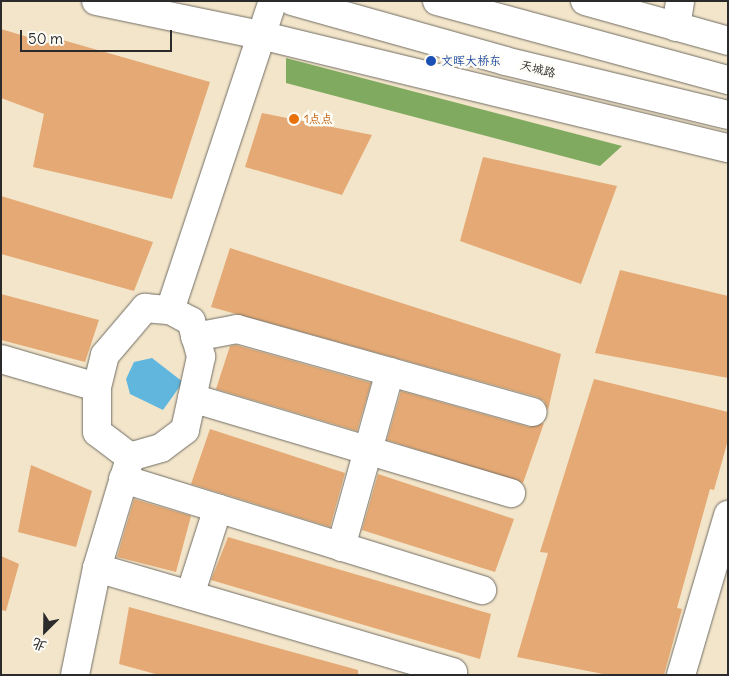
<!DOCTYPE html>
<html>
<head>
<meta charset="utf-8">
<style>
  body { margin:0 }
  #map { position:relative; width:729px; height:676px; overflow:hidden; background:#f2e5ca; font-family:Delius,"LXGW WenKai TC",sans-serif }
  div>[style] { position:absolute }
  .forest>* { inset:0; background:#81aa61 }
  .water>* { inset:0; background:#61b6dd }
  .building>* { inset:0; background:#e4a974 }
  .roads { filter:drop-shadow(0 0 1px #716c63) drop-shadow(0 0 1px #716c63) }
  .minor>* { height:28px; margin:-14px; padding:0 14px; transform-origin:14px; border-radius:14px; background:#fff }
  .major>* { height:28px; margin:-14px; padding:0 14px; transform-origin:14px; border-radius:14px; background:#fff }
  .dots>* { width:14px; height:14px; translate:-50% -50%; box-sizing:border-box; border:2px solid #fdfcf7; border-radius:50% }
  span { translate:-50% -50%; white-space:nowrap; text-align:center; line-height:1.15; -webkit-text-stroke:5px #fdfcf7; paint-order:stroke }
  .transit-label { font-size:12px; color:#164399 }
  .left { translate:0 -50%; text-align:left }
  .street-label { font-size:12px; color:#2b2b2b }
  .food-label { font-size:12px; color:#c56008 }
  .frame { position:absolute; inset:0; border:2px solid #2b2b2b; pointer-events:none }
  .north { position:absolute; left:20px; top:606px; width:50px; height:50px; -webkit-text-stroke:4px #fdfcf7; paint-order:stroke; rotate:203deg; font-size:14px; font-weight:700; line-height:20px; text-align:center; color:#2b2b2b }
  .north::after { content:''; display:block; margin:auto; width:18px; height:22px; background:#2b2b2b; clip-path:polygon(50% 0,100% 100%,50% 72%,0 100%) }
  .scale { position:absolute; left:20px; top:30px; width:152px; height:22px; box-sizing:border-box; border:2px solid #2b2b2b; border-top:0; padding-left:6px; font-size:15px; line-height:18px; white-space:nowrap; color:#2b2b2b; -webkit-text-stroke:4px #fdfcf7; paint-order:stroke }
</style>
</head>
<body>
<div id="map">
  <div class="forest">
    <div style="clip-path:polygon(286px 58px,622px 146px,600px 166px,286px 83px)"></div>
  </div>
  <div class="water">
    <div style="clip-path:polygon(152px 358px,183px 382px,163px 410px,130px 394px,126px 379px,134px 362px)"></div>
  </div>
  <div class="building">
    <div style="clip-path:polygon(1px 29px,58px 46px,59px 39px,210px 82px,172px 199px,33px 167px,44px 114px,1px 98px)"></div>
    <div style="clip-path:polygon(262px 113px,372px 135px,342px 195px,245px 167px)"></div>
    <div style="clip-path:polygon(483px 157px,617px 186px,581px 284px,460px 241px)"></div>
    <div style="clip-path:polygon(1px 196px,153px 242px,134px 291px,1px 254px)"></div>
    <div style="clip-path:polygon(230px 248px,561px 354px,548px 410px,544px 401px,537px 397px,211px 307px)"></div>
    <div style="clip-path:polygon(620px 270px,728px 296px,728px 378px,595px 353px)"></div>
    <div style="clip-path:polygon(1px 294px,99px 320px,85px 362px,1px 340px)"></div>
    <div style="clip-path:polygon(236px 345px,371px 383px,357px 431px,216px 389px,230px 346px)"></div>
    <div style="clip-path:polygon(594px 379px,728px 412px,728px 440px,714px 490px,710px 489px,677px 608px,682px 609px,664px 675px,608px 675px,517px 657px,548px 553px,540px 552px)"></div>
    <div style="clip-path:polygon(401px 391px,529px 427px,544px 423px,523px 483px,387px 440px)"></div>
    <div style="clip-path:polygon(210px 429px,345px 473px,330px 527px,191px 484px)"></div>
    <div style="clip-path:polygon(31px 465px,92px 491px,76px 547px,18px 532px)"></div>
    <div style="clip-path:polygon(378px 474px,514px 519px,495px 572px,362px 530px)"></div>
    <div style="clip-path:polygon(134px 499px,191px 516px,176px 572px,117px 557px)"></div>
    <div style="clip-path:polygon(228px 537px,491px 614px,480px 659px,211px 580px)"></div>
    <div style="clip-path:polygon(1px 556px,19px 564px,6px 611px,1px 610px)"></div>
    <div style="clip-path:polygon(129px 607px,358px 670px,358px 675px,159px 675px,119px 664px)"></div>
  </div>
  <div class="roads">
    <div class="minor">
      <div style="left:96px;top:1px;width:167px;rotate:11.7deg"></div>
      <div style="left:260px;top:35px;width:481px;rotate:13.6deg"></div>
      <div style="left:585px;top:1px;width:148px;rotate:15.6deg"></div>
      <div style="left:676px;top:27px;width:26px;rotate:-81deg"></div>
      <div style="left:145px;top:308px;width:25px;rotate:5deg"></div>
      <div style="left:170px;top:310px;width:24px;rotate:28deg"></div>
      <div style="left:191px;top:321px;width:37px;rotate:74deg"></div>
      <div style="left:201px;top:357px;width:75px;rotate:102.4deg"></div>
      <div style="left:185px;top:430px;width:30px;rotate:143deg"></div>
      <div style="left:161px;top:448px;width:32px;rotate:164deg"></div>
      <div style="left:130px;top:457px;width:41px;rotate:-142.9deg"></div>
      <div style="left:97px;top:432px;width:45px;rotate:-90deg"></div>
      <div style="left:97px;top:387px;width:33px;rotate:-76deg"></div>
      <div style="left:105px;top:355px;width:62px;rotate:-49.6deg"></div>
      <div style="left:170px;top:310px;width:326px;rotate:-71.6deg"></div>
      <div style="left:195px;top:337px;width:43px;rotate:-10.8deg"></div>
      <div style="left:237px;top:329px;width:307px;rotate:15.7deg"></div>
      <div style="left:1px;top:359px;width:100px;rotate:16.3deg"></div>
      <div style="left:192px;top:398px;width:333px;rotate:16.6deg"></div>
      <div style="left:123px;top:479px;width:376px;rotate:17.2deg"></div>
      <div style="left:341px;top:547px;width:182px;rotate:-74.4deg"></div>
      <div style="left:97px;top:568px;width:371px;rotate:16.3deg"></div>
      <div style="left:190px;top:595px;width:91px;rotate:-72.2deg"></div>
      <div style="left:75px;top:675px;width:109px;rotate:-78.4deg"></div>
      <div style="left:97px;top:568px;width:112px;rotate:-73.3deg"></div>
      <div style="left:681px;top:675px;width:167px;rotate:-73.6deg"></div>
    </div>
    <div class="major">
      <div style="left:292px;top:1px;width:221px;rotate:15.7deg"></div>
      <div style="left:505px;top:61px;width:229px;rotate:13.6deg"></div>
      <div style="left:437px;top:1px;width:302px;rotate:15.2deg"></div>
    </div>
  </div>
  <div class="dots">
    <div style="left:431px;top:61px;background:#1a4fb4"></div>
    <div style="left:294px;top:119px;background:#e8710a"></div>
  </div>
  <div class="transit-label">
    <span class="left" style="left:441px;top:61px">文晖大桥东</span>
  </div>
  <div class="street-label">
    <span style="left:538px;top:69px;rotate:14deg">天城路</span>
  </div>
  <div class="food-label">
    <span class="left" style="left:304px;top:119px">1点点</span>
  </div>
  <div class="frame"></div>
  <div class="north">北</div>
  <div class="scale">50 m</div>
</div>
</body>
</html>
